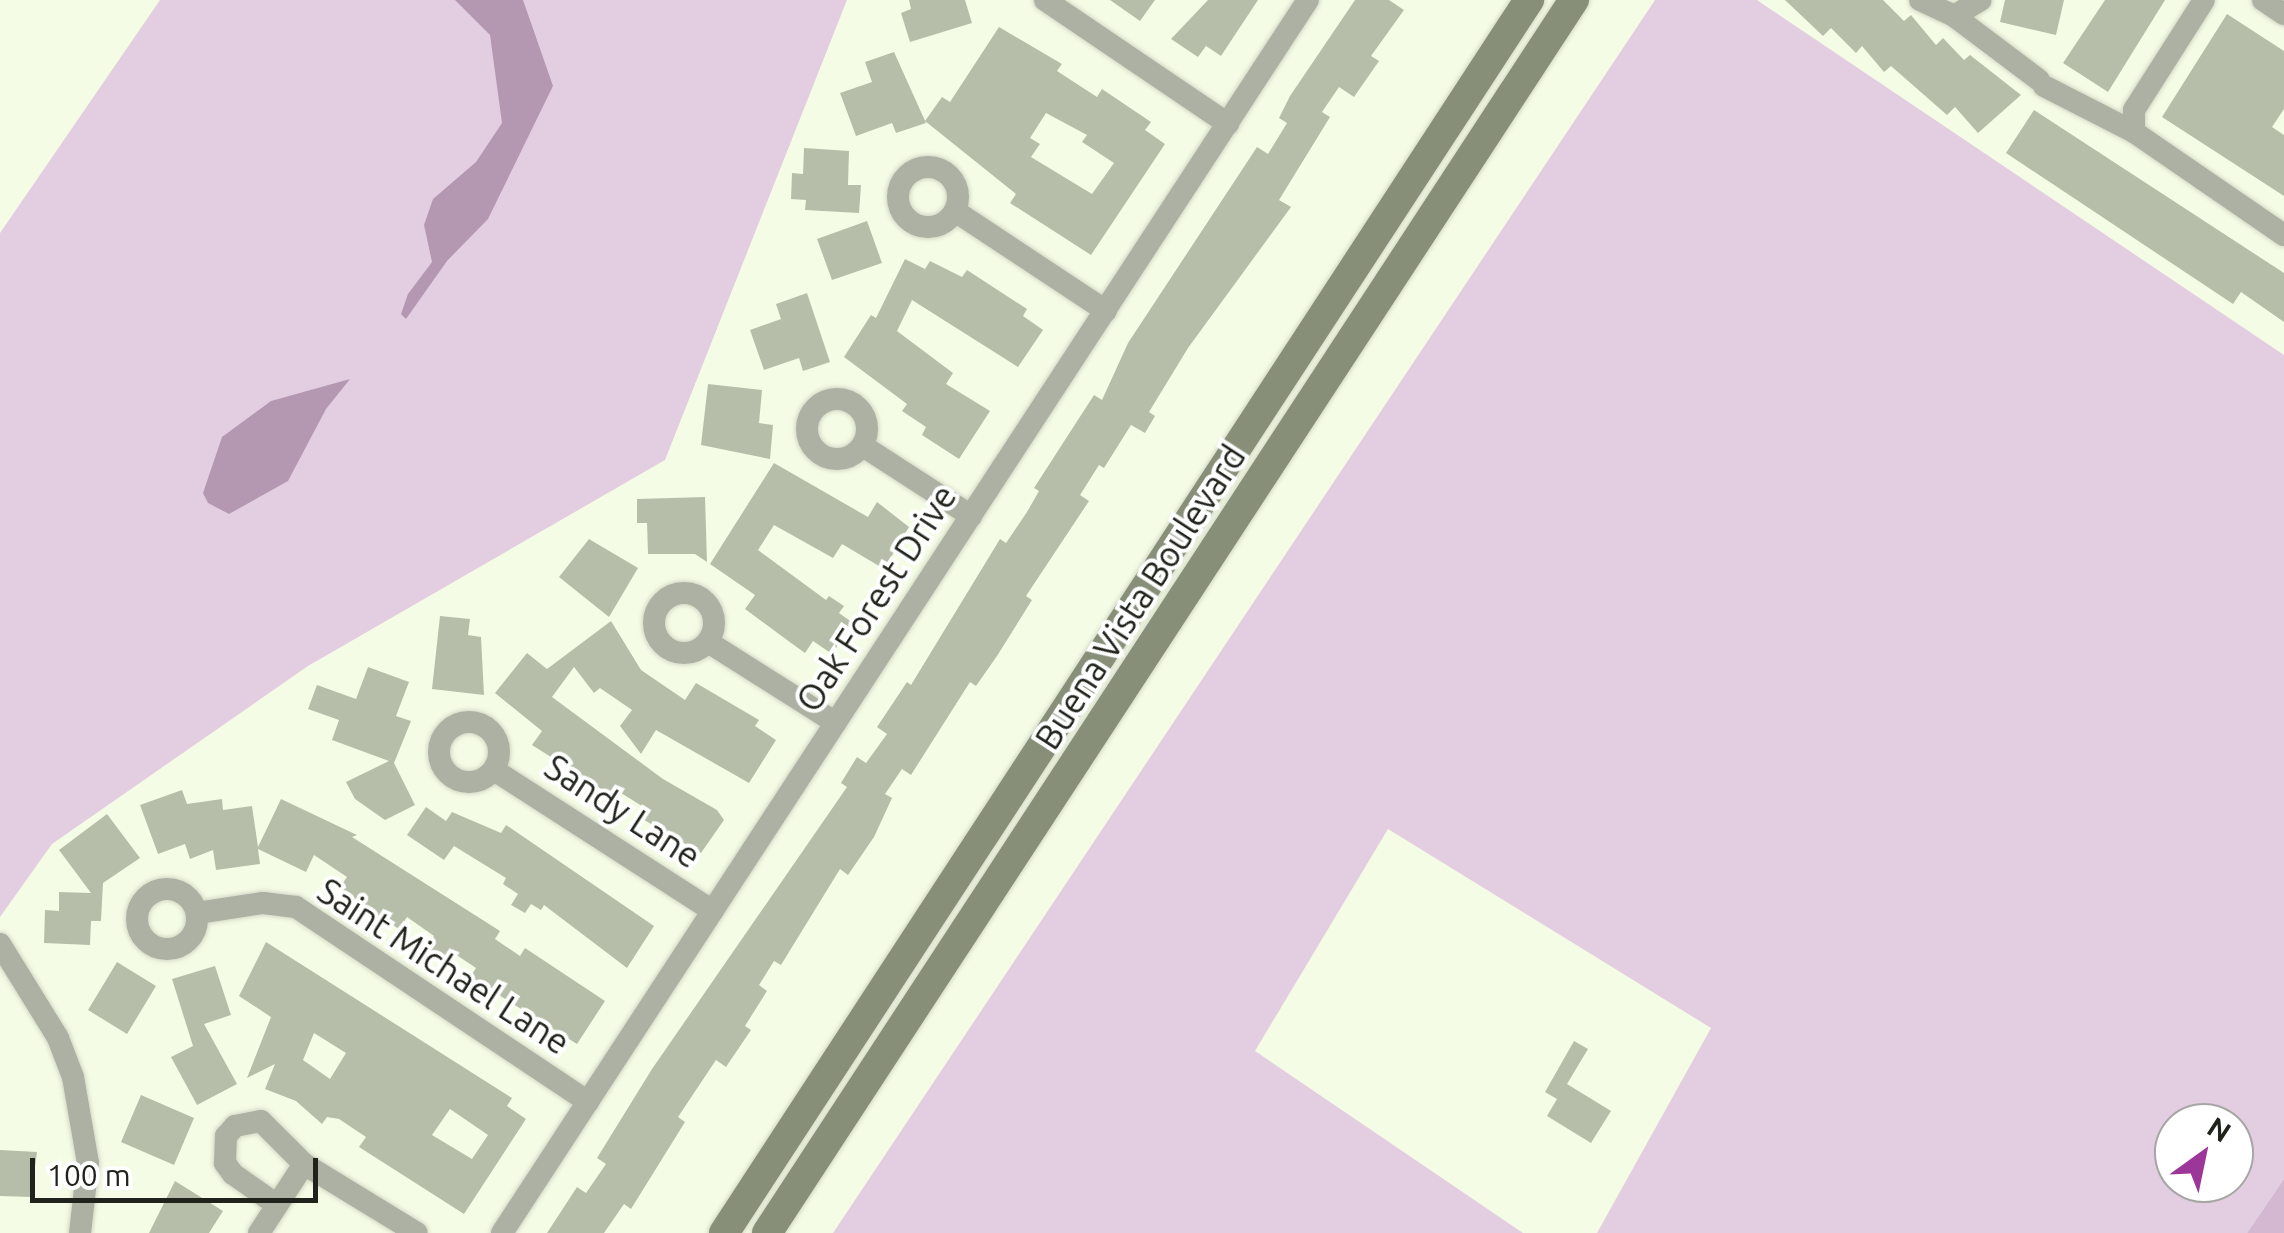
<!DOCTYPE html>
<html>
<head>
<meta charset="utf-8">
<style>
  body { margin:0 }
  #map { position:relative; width:2284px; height:1233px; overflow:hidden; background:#f5fce6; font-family:Ubuntu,sans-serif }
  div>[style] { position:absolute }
  .green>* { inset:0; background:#e3cee1 }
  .forest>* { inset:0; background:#d4b8d1 }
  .water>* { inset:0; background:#b498b1 }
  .building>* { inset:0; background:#b6bea9 }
  .roads { filter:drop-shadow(0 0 2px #d3d9c6) drop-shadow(0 0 2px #d3d9c6) }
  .street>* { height:22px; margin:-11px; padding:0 11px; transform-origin:11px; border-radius:11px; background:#acb1a3 }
  .street>.ring { margin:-11px; padding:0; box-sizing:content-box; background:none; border:22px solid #acb1a3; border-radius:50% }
  .secondary>* { height:30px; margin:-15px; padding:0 15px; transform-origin:15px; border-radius:15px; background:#878f79 }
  span { translate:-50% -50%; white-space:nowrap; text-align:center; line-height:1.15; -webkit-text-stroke:8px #fff; paint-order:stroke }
  .street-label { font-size:35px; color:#20231b }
  .north { position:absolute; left:2154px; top:1103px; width:100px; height:100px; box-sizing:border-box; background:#fff; border:2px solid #a6a7a4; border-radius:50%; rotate:33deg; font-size:28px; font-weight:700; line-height:40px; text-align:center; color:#20231b }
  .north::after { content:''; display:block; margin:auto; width:35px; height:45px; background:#9d3699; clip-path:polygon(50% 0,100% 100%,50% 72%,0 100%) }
  .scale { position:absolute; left:30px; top:1158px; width:288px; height:45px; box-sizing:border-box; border:5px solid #20231b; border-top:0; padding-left:12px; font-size:30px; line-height:35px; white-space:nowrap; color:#20231b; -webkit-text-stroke:8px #fff; paint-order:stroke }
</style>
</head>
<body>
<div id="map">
  <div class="green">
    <div style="clip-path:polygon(160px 0,847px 0,665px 460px,308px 666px,52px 844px,0 917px,0 233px)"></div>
    <div style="clip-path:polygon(evenodd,1655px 0,1757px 0,2284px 355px,2284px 1179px,2247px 1233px,1597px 1233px,1711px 1028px,1388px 829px,1255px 1051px,1523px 1233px,833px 1233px,1655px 0,2174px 1123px,2234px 1123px,2234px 1183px,2174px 1183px,2174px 1123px)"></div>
  </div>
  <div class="forest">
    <div style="clip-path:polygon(2284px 1179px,2284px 1233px,2247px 1233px)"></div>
  </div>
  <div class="water">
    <div style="clip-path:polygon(455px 0,523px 0,553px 86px,488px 219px,447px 261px,406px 319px,401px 314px,408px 294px,432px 262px,424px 225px,433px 199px,476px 162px,502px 123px,490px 35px)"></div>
    <div style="clip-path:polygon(350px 379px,326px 409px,288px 481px,229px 514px,208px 503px,203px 493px,222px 437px,271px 401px)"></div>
  </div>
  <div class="building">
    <div style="clip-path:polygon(909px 0,965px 0,972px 23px,910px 42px,901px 13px,911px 9px)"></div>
    <div style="clip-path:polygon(1110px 0,1155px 0,1140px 21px)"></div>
    <div style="clip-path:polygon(1208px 0,1258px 0,1221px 56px,1206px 46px,1198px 57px,1171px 39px)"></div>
    <div style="clip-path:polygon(1355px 0,1389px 0,1404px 10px,1371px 56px,1379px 61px,1354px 97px,1339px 87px,1322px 112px,1330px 117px,1279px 200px,1291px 207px,1188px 348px,1149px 412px,1155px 416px,1145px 433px,1131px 425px,1104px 468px,1099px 465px,1080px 495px,1089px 501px,1026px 596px,1032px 600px,997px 656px,976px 686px,970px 682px,911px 775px,902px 769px,885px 794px,892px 798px,874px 837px,848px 875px,840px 869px,781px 965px,774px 961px,759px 985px,767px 991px,745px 1026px,751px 1030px,726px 1067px,716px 1060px,678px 1117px,685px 1122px,631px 1209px,624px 1204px,604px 1233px,547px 1233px,577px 1187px,586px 1193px,606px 1164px,597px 1158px,652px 1069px,847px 787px,841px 783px,857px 757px,866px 763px,887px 734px,877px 727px,907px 682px,911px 685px,1000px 539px,1006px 543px,1027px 512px,1039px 491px,1034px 488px,1094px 395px,1102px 400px,1128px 343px,1257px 147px,1268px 154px,1287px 123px,1279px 118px,1290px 96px)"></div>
    <div style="clip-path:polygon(1785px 0,1883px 0,1904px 21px,1911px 15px,1936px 45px,1943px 38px,1964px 60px,1970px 55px,2021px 95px,1978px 133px,1955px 107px,1947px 115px,1891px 66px,1884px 72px,1862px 46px,1856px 53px,1831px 28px,1823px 36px)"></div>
    <div style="clip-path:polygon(2005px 0,2064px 0,2056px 35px,2000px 22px)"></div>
    <div style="clip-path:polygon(2105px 0,2165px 0,2108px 92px,2063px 63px)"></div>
    <div style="clip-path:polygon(2227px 14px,2284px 51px,2284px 109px,2272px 127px,2284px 135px,2284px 196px,2162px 117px)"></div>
    <div style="clip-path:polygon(evenodd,999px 27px,1062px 64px,1057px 71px,1097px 97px,1102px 89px,1151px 122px,1145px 130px,1165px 144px,1091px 255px,1010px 203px,1016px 194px,925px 121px,942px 97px,950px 102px,999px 27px,1046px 113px,1087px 135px,1082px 142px,1114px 163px,1092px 194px,1031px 157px,1040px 144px,1030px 138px,1046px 113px)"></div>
    <div style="clip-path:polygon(894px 52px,926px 123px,896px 133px,892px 123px,856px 136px,840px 93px,872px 82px,865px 62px)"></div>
    <div style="clip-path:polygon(2034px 110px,2284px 273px,2284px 322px,2241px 292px,2233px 304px,2006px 153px)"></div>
    <div style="clip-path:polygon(804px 148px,849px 151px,848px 185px,861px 185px,859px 213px,805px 210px,806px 200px,791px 199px,792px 173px,803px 174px)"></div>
    <div style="clip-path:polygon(867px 221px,882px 263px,832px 280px,817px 239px)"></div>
    <div style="clip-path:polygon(905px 259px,925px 269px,930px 261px,962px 277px,967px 270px,1027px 309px,1023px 316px,1043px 330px,1018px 367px,912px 300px,897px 331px,953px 373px,946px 384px,990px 411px,959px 459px,922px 435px,926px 427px,902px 411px,907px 404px,844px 357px,871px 315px,876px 318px)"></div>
    <div style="clip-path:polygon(807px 293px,830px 362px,803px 371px,799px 358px,764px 370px,750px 330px,781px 319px,776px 304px)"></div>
    <div style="clip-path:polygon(708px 384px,762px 390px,759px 423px,773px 425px,770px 459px,701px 445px)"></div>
    <div style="clip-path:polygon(774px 463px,868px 517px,877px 502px,909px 527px,884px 569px,842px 544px,833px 558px,774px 525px,758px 550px,826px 600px,829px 596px,844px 606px,839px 613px,853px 623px,832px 654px,813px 641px,805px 653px,787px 640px,745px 609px,755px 595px,710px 564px)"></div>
    <div style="clip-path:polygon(705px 497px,707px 562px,695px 554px,648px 554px,647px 523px,637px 523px,637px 499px)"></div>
    <div style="clip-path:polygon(589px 539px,638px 568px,609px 617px,559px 577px)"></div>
    <div style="clip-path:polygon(440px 616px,470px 619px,468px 635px,481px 637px,484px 695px,432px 689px)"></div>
    <div style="clip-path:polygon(611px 621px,641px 670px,685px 700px,696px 683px,759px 720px,755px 726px,776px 740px,749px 783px,656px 730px,641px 754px,620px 726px,632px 710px,600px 688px,594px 693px,574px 667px,552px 697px,663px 779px,717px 810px,724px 820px,701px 853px,639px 817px,645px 808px,618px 791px,614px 797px,532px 745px,542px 731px,495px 693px,527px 653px,547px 669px)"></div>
    <div style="clip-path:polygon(368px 667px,409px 682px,396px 716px,411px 721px,394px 763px,415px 805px,385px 820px,355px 799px,346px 782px,389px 761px,332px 740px,339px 720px,308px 709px,317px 685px,356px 699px)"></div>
    <div style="clip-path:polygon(182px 790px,187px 804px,222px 799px,223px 810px,252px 806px,258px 847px,281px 799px,357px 835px,352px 837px,500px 931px,495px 939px,520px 956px,525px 948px,605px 1001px,577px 1044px,470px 977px,476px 968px,449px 950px,443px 959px,426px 948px,434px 936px,407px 917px,399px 929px,338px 890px,347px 877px,314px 855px,306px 872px,258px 849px,260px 864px,216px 870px,213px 850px,190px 859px,185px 844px,158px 854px,140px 805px)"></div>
    <div style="clip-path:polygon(426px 807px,446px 821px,452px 812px,501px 833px,506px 825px,654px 926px,627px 968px,544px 905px,541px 910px,531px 904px,525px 913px,511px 905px,518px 894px,503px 884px,506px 878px,454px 846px,444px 860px,407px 835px)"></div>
    <div style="clip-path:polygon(107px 814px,140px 858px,103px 883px,101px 921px,91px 921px,90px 945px,44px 943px,45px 910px,59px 911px,59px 892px,91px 893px,59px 850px)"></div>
    <div style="clip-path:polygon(evenodd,266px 942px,512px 1098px,507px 1106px,526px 1119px,464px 1214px,359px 1147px,366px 1137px,339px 1119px,327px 1117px,322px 1124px,296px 1101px,265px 1089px,275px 1064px,247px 1078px,271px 1017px,239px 996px,266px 942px,314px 1033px,346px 1053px,330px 1079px,303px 1060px,314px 1033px,266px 942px,450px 1109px,488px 1135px,472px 1159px,432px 1135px,450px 1109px)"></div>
    <div style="clip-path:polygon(117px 962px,156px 986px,127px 1034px,88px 1010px)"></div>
    <div style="clip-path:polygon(215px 966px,231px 1015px,204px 1024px,237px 1084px,197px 1105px,171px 1057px,193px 1046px,172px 979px)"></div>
    <div style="clip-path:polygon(1574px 1041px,1588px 1049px,1567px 1084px,1611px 1111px,1591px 1143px,1547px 1116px,1557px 1099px,1545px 1092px)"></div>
    <div style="clip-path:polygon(141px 1095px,194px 1118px,174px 1165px,121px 1142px)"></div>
    <div style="clip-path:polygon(0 1150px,37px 1152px,31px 1197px,0 1196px)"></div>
    <div style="clip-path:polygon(175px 1181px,223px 1211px,209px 1233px,149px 1233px)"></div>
  </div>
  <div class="roads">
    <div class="street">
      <div style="left:1045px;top:0;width:221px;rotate:34.1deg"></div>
      <div style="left:1920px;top:0;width:38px;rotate:25deg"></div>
      <div style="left:1954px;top:16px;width:106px;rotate:37deg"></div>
      <div style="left:2263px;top:0;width:25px;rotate:34deg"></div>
      <div style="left:1954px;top:16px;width:31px;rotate:-31deg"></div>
      <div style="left:2044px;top:86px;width:101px;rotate:27.1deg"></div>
      <div style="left:2134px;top:132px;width:182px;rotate:34.5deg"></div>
      <div style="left:2134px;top:132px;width:22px;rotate:-90deg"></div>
      <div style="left:2134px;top:110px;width:130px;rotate:-57.5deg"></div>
      <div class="ring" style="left:898px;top:167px;width:38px;height:38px"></div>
      <div style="left:955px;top:211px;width:181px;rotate:33.5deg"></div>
      <div class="ring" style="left:807px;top:399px;width:38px;height:38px"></div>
      <div style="left:863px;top:446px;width:129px;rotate:32.9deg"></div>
      <div class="ring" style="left:654px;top:593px;width:38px;height:38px"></div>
      <div style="left:708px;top:642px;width:151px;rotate:32.3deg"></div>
      <div class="ring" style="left:439px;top:722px;width:38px;height:38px"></div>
      <div style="left:494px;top:770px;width:260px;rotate:32.8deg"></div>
      <div class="ring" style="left:137px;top:889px;width:38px;height:38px"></div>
      <div style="left:197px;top:913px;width:67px;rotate:-8.6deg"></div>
      <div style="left:263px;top:903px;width:33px;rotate:7deg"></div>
      <div style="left:296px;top:907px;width:351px;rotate:33.7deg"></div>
      <div style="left:0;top:944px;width:110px;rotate:58.3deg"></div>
      <div style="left:58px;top:1038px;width:42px;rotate:69deg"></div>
      <div style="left:73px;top:1077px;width:87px;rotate:80.1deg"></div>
      <div style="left:88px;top:1163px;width:70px;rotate:96.5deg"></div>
      <div style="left:277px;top:1205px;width:54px;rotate:-144.8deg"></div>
      <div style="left:233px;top:1174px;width:14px;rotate:-126deg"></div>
      <div style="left:225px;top:1163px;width:27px;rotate:-88deg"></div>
      <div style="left:226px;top:1136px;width:13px;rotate:-48deg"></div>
      <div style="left:235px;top:1126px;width:26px;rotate:-11deg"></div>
      <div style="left:261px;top:1121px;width:61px;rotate:45deg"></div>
      <div style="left:259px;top:1233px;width:82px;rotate:-56.9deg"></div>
      <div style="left:304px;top:1164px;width:132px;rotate:31.4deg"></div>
      <div style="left:502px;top:1233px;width:1473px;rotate:-56.83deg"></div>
    </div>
    <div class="secondary">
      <div style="left:724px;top:1233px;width:1473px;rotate:-56.86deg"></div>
      <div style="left:767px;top:1233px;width:1474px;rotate:-56.8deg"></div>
    </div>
  </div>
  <div class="street-label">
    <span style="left:1140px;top:597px;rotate:-57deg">Buena Vista Boulevard</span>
    <span style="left:876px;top:598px;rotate:-57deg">Oak Forest Drive</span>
    <span style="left:623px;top:811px;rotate:33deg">Sandy Lane</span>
    <span style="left:444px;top:966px;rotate:33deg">Saint Michael Lane</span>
  </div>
  <div class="north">N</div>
  <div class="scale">100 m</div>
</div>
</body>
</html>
